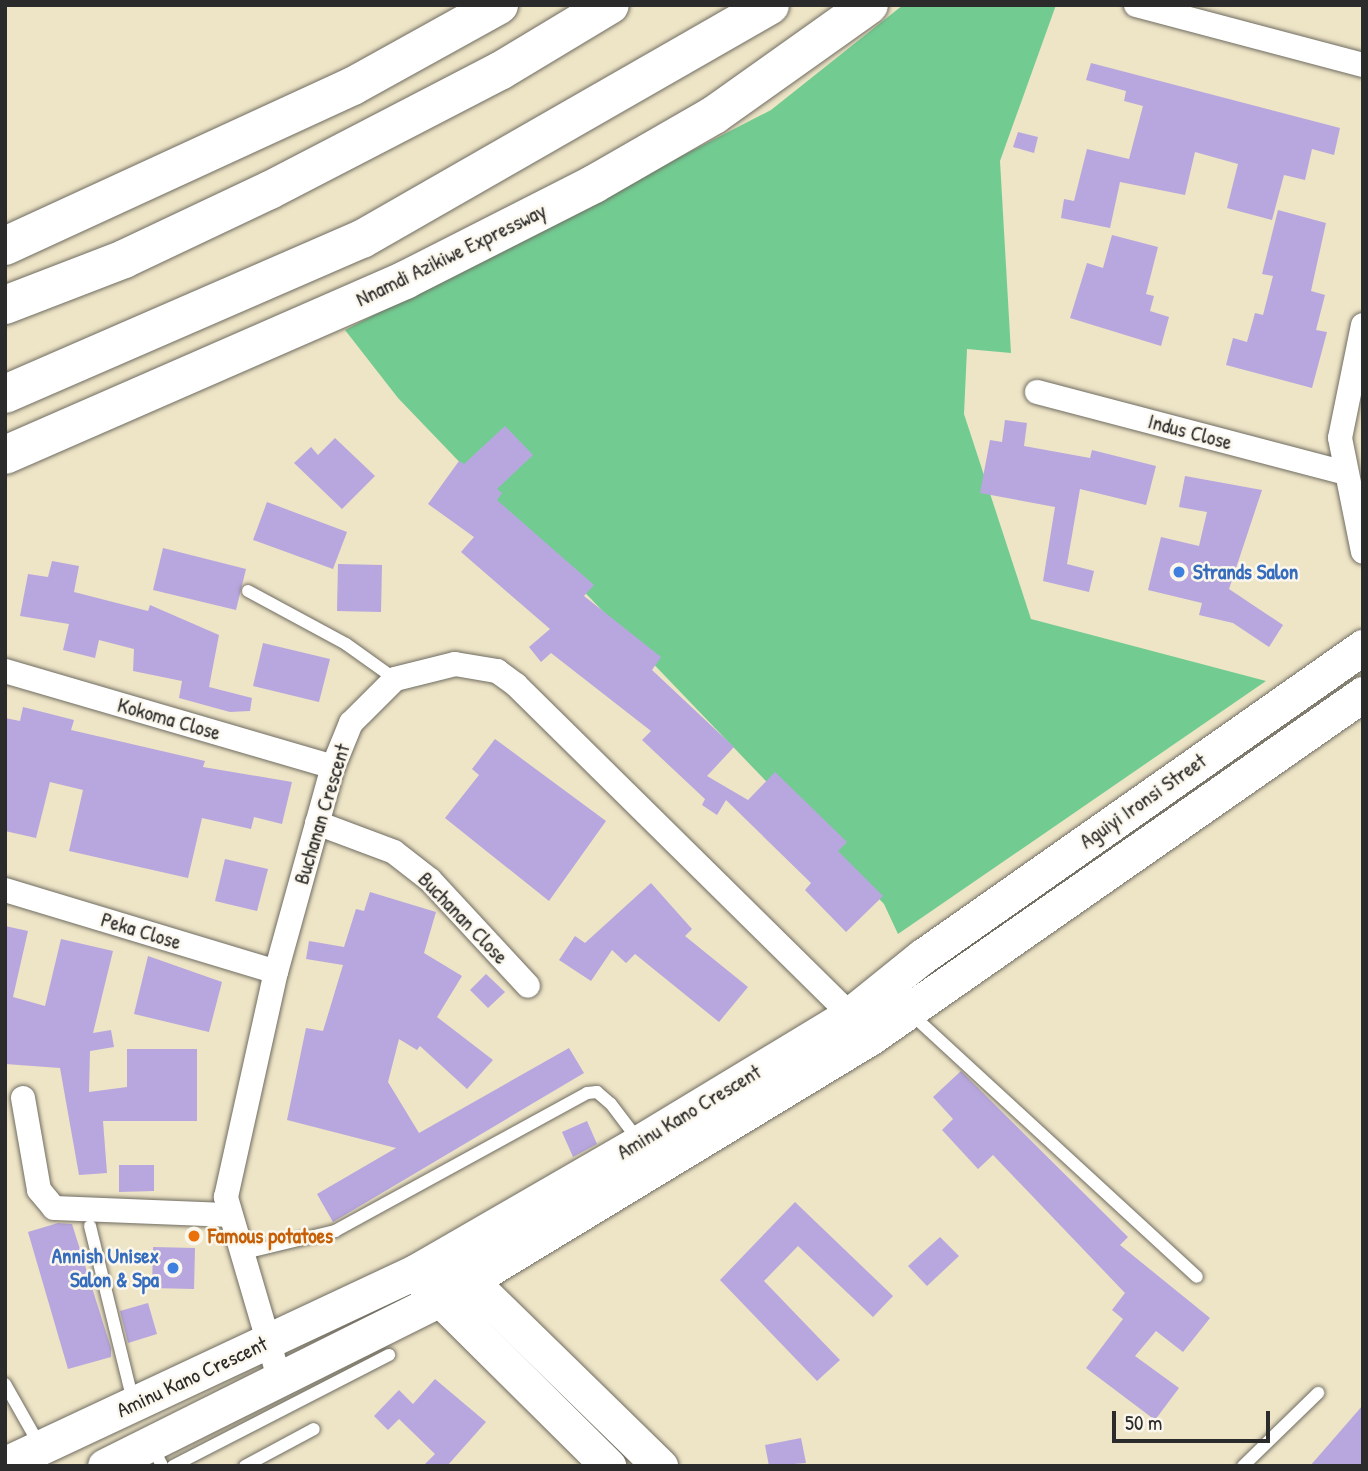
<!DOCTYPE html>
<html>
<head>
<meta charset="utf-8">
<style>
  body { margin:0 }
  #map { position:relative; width:1368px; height:1471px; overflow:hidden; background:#eee4c6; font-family:"Patrick Hand",sans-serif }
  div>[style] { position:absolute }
  .green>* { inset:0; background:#72cc92 }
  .building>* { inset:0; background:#b8a7de }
  .roads { filter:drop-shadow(0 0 2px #6f6c61) drop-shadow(0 0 2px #6f6c61) }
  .lane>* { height:12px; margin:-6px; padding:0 6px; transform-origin:6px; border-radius:6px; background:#fff }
  .street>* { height:24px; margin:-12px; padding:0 12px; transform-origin:12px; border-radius:12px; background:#fff }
  .secondary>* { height:35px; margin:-17.5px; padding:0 17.5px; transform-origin:17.5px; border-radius:17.5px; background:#fff }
  .highway>* { height:38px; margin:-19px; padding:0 19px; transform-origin:19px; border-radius:19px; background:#fff }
  .dots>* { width:19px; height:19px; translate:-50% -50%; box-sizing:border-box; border:4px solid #fbf7ec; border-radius:50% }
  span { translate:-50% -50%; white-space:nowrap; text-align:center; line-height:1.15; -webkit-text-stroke:5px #fbf7ec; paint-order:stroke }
  .street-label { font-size:21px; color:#2b2b2b }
  .shop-label { font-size:21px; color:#366cbe; font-weight:700 }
  .left { translate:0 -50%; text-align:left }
  .right { translate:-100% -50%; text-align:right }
  .food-label { font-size:21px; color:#c56008; font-weight:700 }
  .frame { position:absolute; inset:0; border:7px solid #2b2b2b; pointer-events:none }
  .scale { position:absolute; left:1112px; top:1411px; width:158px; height:32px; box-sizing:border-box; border:4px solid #2b2b2b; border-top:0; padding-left:9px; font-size:21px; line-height:24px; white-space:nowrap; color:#2b2b2b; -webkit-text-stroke:5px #fbf7ec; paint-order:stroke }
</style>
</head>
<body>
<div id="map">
  <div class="green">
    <div style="clip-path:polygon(903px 5px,1056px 5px,1000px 161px,1011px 353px,967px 349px,964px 414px,1031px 619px,1266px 681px,898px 934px,884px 904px,398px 398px,345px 330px,771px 110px)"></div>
  </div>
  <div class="building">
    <div style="clip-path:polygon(1091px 63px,1340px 128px,1334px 155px,1312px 149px,1305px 180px,1284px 175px,1272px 220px,1227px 208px,1238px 164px,1195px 152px,1185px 195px,1120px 182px,1110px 228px,1061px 218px,1064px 199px,1074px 201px,1087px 149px,1129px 159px,1143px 106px,1124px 101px,1126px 91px,1086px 80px)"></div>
    <div style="clip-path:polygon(1018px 132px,1038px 137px,1034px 153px,1013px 147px)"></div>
    <div style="clip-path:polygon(1278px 210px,1326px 223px,1311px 291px,1325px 295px,1316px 330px,1327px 332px,1312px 388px,1226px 365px,1233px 338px,1247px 342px,1255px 313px,1263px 315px,1273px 276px,1262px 274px)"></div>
    <div style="clip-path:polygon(1112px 235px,1158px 247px,1146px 294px,1154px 296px,1150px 311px,1169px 317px,1161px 346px,1070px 318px,1087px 263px,1103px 268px)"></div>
    <div style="clip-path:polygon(1005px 420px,1027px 423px,1024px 446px,1090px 458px,1092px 450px,1156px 466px,1146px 505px,1080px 489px,1067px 564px,1094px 571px,1089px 592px,1043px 581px,1055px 507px,980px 493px,990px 440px,1002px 442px)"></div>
    <div style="clip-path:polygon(505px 426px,533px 455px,497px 489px,502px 493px,497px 500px,594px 585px,584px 596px,661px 657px,652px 670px,734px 747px,707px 776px,748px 800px,775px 772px,847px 842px,838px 851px,883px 896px,846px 932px,805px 890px,811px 883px,726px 800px,717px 815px,702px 805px,705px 799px,642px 740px,651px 731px,551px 653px,541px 662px,529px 647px,550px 629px,461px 552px,474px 537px,428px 504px,459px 461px,464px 464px)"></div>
    <div style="clip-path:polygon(335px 438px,375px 476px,342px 509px,294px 463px,311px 447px,318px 455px)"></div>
    <div style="clip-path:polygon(1185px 476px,1262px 490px,1229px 589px,1283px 625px,1269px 647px,1233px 623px,1199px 615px,1202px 603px,1148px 590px,1161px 537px,1199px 546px,1207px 512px,1179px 507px)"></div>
    <div style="clip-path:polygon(267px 502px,347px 532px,333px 569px,253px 540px)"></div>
    <div style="clip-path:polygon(163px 548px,246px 569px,236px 610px,153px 590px)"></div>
    <div style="clip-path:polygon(52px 561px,79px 566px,74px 592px,148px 611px,150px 605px,219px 635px,209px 687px,252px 698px,250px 711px,230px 712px,179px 698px,182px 681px,133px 671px,134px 649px,99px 640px,95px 658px,63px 650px,69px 624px,20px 616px,28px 574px,48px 577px)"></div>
    <div style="clip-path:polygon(338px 564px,382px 565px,381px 612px,337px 611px)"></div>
    <div style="clip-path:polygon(263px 643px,330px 659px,319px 702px,253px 686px)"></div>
    <div style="clip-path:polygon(23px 707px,74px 720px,71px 730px,205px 761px,203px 767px,292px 782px,282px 824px,254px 817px,251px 829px,202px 818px,188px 878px,69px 851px,83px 790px,50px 782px,36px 838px,5px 831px,5px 718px,20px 721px)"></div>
    <div style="clip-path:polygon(495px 739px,606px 821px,549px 901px,445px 818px,479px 775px,472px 769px)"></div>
    <div style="clip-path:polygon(225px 859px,268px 869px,257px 911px,215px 901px)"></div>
    <div style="clip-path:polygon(651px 883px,692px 929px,685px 936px,748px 987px,719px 1022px,635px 954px,626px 963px,612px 950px,591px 981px,559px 960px,575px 936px,585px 943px)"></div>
    <div style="clip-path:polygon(370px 892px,436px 912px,424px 953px,462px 976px,437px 1017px,493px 1060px,467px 1089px,420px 1046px,417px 1050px,399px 1039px,388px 1082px,419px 1133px,569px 1048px,584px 1073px,333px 1222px,317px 1194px,396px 1148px,287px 1120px,306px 1028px,323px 1031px,343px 965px,306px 959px,309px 941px,344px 947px,356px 909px,364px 911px)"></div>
    <div style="clip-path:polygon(5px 926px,28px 931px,13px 997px,45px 1006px,61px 939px,113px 951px,93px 1033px,111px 1030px,114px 1047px,90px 1051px,89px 1092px,127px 1087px,127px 1049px,197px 1049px,197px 1121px,103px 1121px,107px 1173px,79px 1175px,60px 1068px,5px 1064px)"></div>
    <div style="clip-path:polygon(148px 956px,222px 982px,209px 1032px,134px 1014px)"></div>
    <div style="clip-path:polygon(486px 974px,505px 992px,488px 1008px,470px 990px)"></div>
    <div style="clip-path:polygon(961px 1071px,1128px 1237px,1120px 1245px,1210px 1318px,1183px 1352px,1156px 1331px,1135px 1356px,1179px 1388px,1155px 1420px,1086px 1368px,1123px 1319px,1112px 1310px,1125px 1293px,993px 1155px,978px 1169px,942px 1130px,953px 1119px,933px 1097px)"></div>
    <div style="clip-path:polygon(587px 1121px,597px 1144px,573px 1157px,562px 1132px)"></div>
    <div style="clip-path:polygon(119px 1165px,154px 1165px,154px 1191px,119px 1192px)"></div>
    <div style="clip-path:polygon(795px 1202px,893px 1296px,873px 1317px,798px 1246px,764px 1281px,840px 1360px,817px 1381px,720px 1280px)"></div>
    <div style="clip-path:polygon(58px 1223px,72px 1224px,111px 1348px,111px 1357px,68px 1369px,28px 1232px)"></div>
    <div style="clip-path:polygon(940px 1237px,959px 1256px,927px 1286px,908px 1266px)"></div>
    <div style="clip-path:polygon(153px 1247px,195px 1248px,194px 1289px,152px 1288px)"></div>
    <div style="clip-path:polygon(148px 1303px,157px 1334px,128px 1343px,120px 1311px)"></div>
    <div style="clip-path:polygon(435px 1379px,486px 1422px,447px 1466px,423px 1466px,435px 1454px,399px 1419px,388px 1430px,374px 1416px,399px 1390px,413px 1404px)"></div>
    <div style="clip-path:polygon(1363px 1405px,1363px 1466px,1310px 1466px)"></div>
    <div style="clip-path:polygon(801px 1438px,806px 1463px,769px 1466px,765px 1445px)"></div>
  </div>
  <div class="roads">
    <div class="lane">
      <div style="left:248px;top:591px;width:111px;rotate:28.4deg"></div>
      <div style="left:346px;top:644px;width:60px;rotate:35.5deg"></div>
      <div style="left:909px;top:1012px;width:391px;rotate:42.6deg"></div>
      <div style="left:90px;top:1226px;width:180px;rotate:76.2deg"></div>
      <div style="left:240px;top:1254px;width:98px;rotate:-13.6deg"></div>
      <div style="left:335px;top:1231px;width:287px;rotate:-28.7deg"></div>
      <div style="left:587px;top:1093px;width:10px;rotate:-6deg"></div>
      <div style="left:597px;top:1092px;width:18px;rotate:41deg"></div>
      <div style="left:611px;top:1104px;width:46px;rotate:52.9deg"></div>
      <div style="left:5px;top:1384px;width:69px;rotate:60.5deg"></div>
      <div style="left:151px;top:1444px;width:25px;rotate:63deg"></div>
      <div style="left:173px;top:1466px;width:243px;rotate:-27.2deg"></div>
      <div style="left:245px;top:1466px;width:78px;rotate:-28.2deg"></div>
      <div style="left:1243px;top:1466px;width:105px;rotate:-44.2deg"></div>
    </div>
    <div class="street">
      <div style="left:1136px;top:5px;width:235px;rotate:14.8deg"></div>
      <div style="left:1363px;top:325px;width:115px;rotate:101.5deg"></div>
      <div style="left:1340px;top:438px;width:116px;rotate:78.6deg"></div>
      <div style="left:1037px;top:392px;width:316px;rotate:14.7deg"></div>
      <div style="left:5px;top:671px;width:342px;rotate:16.3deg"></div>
      <div style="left:317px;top:823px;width:82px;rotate:20.6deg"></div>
      <div style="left:394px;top:852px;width:46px;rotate:37.9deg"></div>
      <div style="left:430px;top:880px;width:144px;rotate:47.2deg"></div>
      <div style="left:5px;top:890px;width:283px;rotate:16.8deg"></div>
      <div style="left:23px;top:1098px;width:93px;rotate:80.1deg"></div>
      <div style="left:39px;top:1190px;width:23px;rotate:50deg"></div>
      <div style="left:54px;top:1208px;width:172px;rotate:2.3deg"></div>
      <div style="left:280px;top:1381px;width:192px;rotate:-106.4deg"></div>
      <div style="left:226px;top:1197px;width:230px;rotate:-77.5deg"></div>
      <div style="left:276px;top:972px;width:213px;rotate:-74.5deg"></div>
      <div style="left:333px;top:767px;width:48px;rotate:-67.8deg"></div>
      <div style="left:351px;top:723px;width:62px;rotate:-45deg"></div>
      <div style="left:395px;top:679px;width:62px;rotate:-14deg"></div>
      <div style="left:455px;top:664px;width:43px;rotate:9.5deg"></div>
      <div style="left:497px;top:671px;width:24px;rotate:36deg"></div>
      <div style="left:516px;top:685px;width:486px;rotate:44.6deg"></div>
    </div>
    <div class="secondary">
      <div style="left:452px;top:1263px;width:291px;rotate:44.3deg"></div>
      <div style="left:424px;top:1283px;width:260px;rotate:44.8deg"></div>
      <div style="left:5px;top:1464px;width:455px;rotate:-25.1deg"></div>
      <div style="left:417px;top:1271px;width:258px;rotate:-30deg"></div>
      <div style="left:640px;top:1142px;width:247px;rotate:-31.2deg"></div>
      <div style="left:851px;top:1014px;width:92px;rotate:-38.9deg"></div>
      <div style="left:923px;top:956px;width:538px;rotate:-35.08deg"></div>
      <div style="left:105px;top:1466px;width:370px;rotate:-26.5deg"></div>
      <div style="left:436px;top:1301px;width:509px;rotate:-31.25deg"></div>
      <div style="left:871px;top:1037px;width:600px;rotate:-34.88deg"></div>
    </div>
    <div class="highway">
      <div style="left:5px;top:246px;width:383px;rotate:-24.7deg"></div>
      <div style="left:353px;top:86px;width:167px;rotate:-29deg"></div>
      <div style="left:5px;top:305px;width:128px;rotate:-21.1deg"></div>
      <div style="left:124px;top:259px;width:161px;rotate:-25.3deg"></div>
      <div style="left:270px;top:190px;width:259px;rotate:-27.4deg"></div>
      <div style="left:500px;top:71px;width:128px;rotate:-31deg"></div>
      <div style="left:5px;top:394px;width:389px;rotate:-23.5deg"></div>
      <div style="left:362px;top:239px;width:470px;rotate:-29.8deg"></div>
      <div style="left:5px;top:455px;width:437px;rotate:-23.6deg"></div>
      <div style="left:405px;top:280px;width:212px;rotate:-26.9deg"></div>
      <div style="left:594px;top:184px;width:138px;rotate:-29.9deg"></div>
      <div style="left:714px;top:115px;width:190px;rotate:-35.4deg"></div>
    </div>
  </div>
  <div class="dots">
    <div style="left:1179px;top:572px;background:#3f7fe0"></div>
    <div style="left:194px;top:1236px;background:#e8710a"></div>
    <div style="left:173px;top:1268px;background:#3f7fe0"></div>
  </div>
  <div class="street-label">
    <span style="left:451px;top:255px;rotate:-26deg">Nnamdi Azikiwe Expressway</span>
    <span style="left:1190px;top:432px;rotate:15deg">Indus Close</span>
    <span style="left:169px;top:719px;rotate:16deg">Kokoma Close</span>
    <span style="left:1143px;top:801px;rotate:-35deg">Aguiyi Ironsi Street</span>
    <span style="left:322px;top:814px;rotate:-73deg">Buchanan Crescent</span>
    <span style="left:463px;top:918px;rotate:46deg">Buchanan Close</span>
    <span style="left:141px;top:931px;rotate:17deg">Peka Close</span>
    <span style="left:689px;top:1112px;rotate:-31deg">Aminu Kano Crescent</span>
    <span style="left:192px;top:1377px;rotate:-25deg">Aminu Kano Crescent</span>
  </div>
  <div class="shop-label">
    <span class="left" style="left:1193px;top:572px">Strands Salon</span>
    <span class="right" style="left:159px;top:1268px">Annish Unisex<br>Salon &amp; Spa</span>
  </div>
  <div class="food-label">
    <span class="left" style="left:208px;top:1236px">Famous potatoes</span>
  </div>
  <div class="frame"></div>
  <div class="scale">50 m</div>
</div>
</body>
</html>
